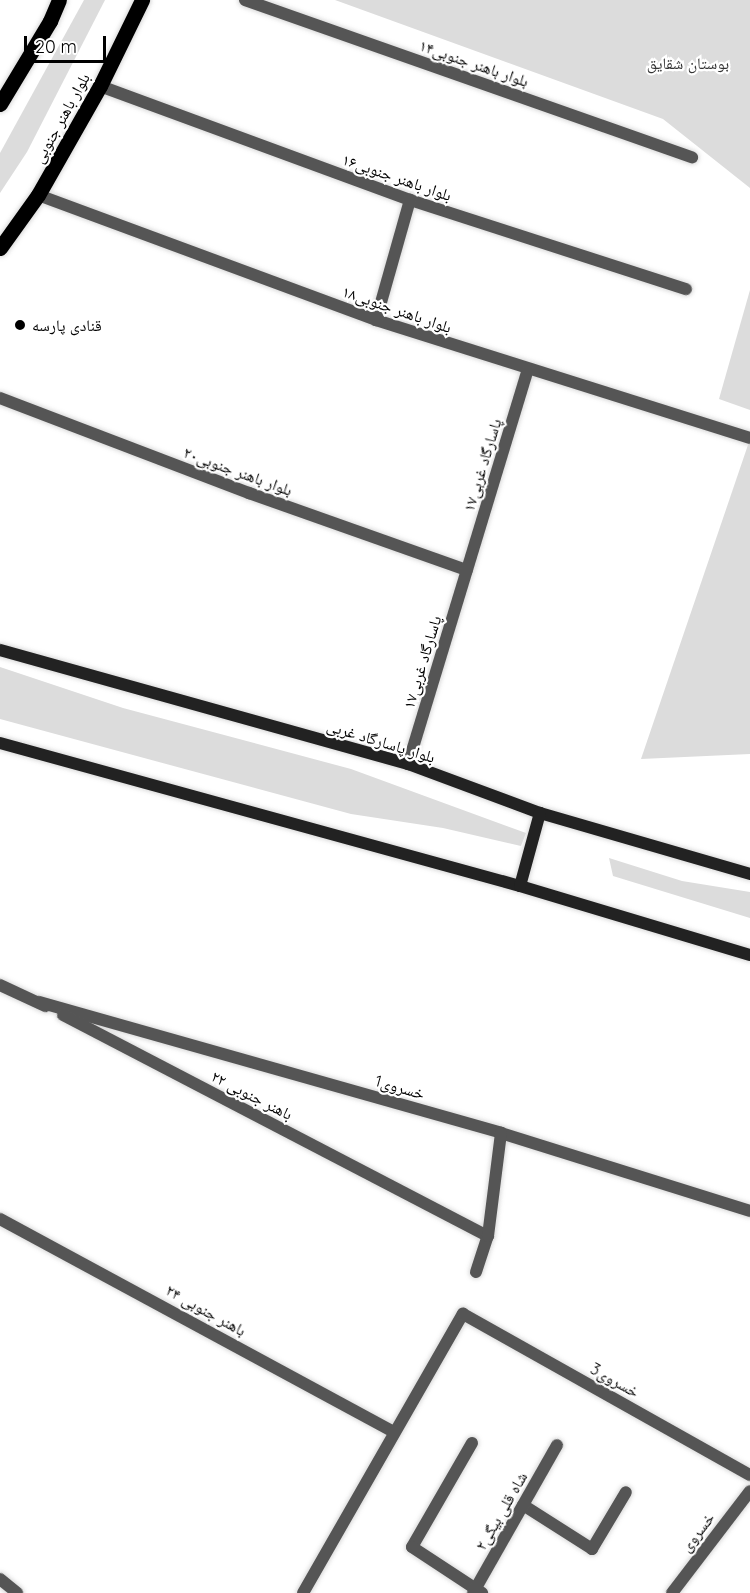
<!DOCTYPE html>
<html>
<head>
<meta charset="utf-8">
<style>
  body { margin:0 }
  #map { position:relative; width:750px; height:1593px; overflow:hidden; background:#fff; font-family:Quicksand,"Noto Naskh Arabic",sans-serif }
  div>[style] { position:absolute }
  .green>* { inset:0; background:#dcdcdc }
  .roads { filter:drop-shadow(0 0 2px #dbdbdb) drop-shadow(0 0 2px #dbdbdb) }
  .minor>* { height:12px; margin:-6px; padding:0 6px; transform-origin:6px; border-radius:6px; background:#555 }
  .tertiary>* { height:12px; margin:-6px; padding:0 6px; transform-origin:6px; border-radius:6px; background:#555 }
  .secondary>* { height:12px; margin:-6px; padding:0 6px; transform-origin:6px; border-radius:6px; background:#222 }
  .primary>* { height:15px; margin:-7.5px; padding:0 7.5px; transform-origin:7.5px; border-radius:7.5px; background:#000 }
  .dots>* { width:16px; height:16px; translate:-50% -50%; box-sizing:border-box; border:3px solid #fff; border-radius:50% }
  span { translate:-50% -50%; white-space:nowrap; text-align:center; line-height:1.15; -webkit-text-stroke:4.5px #fff; paint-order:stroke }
  .street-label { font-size:16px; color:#000 }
  .park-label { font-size:16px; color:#333 }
  .poi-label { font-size:16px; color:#000 }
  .left { translate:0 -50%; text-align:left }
  .scale { position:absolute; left:24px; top:36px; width:82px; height:27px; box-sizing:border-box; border:3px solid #000; border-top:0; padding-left:8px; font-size:18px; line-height:21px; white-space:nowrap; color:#000; -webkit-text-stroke:4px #fff; paint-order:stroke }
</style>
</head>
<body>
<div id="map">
  <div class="green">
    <div style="clip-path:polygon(84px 0,105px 0,27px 152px,0 193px,0 153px)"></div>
    <div style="clip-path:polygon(335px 0,750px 0,750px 188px,663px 119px)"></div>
    <div style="clip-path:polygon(750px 290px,750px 410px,719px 399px)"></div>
    <div style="clip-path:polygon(750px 439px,750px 754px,641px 759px)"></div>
    <div style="clip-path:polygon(0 667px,123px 708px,351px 769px,526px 833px,521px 846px,443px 828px,351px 814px,0 719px)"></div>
    <div style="clip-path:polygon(609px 858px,682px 881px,750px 892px,750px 918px,613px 876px)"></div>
  </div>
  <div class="roads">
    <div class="minor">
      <div style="left:245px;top:0;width:474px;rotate:19.4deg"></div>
      <div style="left:100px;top:86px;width:330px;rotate:20.2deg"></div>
      <div style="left:410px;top:200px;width:290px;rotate:17.9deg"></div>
      <div style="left:38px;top:195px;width:360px;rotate:20.3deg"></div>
      <div style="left:376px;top:320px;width:392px;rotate:17.5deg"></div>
      <div style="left:376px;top:320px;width:125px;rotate:-74.2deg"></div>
      <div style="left:0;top:398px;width:267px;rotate:20.9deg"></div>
      <div style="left:249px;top:493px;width:231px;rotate:19.5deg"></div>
      <div style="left:408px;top:764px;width:412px;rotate:-73.1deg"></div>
      <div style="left:0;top:985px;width:50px;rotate:25deg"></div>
      <div style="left:39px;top:1002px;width:480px;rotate:15.8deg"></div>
      <div style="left:501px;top:1133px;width:261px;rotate:17.4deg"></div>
      <div style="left:63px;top:1015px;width:479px;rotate:27.5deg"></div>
      <div style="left:0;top:1219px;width:448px;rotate:28.4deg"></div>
      <div style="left:476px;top:1272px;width:38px;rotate:-72deg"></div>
      <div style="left:488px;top:1236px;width:104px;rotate:-82.8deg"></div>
      <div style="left:472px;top:1443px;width:120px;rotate:120deg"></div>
      <div style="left:412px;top:1547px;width:84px;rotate:33.3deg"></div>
      <div style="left:523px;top:1505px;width:82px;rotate:32.5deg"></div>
      <div style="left:592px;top:1549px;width:66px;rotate:-59.2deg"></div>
      <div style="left:303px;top:1593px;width:322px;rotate:-60.2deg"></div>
      <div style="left:463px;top:1314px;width:329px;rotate:29.3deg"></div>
      <div style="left:473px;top:1593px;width:170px;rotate:-60.4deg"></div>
    </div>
    <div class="tertiary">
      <div style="left:0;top:1579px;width:22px;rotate:39deg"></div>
      <div style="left:672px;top:1593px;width:128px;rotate:-52.6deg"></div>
    </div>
    <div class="secondary">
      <div style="left:0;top:650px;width:424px;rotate:15.6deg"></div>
      <div style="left:408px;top:764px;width:141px;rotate:20.4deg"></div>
      <div style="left:540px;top:813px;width:219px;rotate:16.2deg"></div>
      <div style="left:0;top:743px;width:539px;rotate:15.38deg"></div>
      <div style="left:520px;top:886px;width:240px;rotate:16.7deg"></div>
      <div style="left:520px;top:886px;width:76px;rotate:-74.7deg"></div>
    </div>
    <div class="primary">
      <div style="left:0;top:104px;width:97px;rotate:-58.9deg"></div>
      <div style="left:50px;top:21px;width:23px;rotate:-67deg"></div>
      <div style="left:0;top:248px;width:65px;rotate:-54.4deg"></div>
      <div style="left:38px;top:195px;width:125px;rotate:-60.4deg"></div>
      <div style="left:100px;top:86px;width:96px;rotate:-64deg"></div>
    </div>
  </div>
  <div class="dots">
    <div style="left:20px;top:325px;background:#000"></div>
  </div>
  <div class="street-label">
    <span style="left:474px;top:63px;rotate:19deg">بلوار باهنر جنوبی۱۴</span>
    <span style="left:61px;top:118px;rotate:-61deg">بلوار باهنر جنوبی</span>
    <span style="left:397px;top:177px;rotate:19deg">بلوار باهنر جنوبی۱۶</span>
    <span style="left:397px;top:309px;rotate:19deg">۱۸بلوار باهنر جنوبی</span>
    <span style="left:482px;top:465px;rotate:-73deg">۱۷پاسارگاد غربی</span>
    <span style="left:238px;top:471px;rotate:20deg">بلوار باهنر جنوبی۲۰</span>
    <span style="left:422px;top:662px;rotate:-73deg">پاسارگاد غربی۱۷</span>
    <span style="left:381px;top:741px;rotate:17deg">بلوار پاسارگاد غربی</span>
    <span style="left:400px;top:1087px;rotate:16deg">خسروى1</span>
    <span style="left:252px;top:1095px;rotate:27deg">۲۲ باهنر جنوبی</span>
    <span style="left:206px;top:1310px;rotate:29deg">۲۴ باهنر جنوبی</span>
    <span style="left:615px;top:1380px;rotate:29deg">3خسروى</span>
    <span style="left:501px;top:1511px;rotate:-60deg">شاه قلی بیگی۲</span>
    <span style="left:697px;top:1532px;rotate:-52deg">خسروى</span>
  </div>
  <div class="park-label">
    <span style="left:688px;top:63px">بوستان شقایق</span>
  </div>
  <div class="poi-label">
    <span class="left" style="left:32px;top:325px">قنادی پارسه</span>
  </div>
  <div class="scale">20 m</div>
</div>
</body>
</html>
